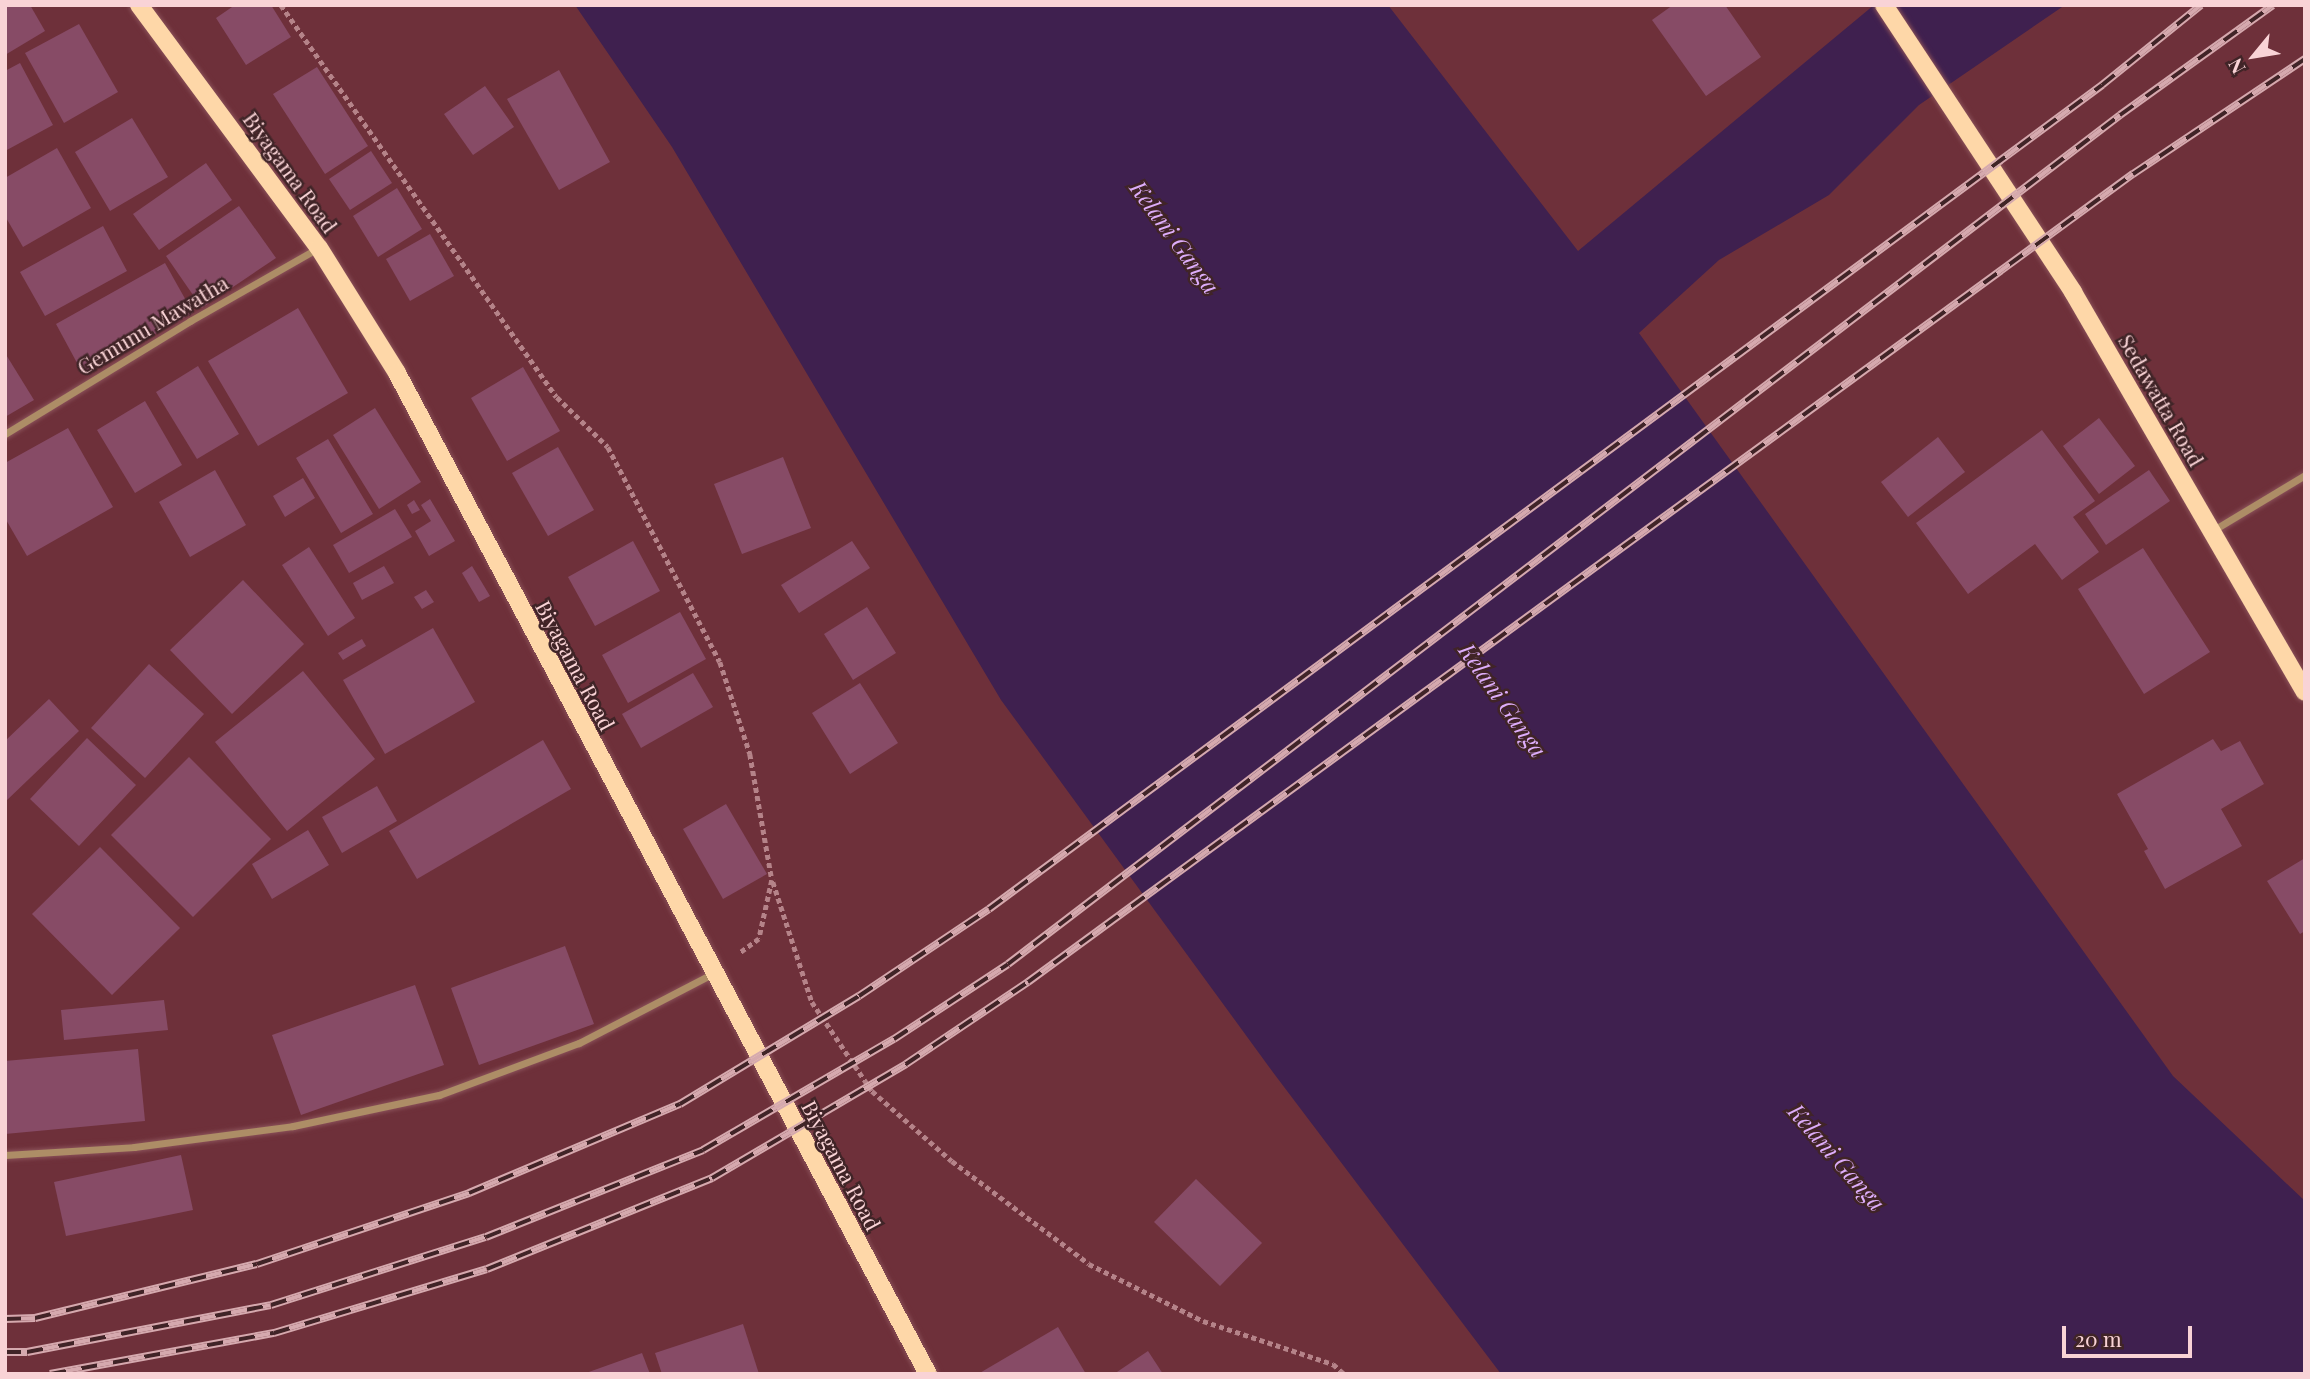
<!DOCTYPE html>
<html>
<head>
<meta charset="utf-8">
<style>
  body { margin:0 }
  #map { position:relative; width:2310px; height:1379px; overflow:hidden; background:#6e303a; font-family:"Playfair Display",serif }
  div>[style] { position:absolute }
  .water>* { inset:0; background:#3f204f }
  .building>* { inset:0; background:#874b66 }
  .path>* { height:4.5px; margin-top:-2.25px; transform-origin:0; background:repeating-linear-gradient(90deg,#b58389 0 5px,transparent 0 8.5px) }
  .roads { filter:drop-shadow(0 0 2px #8a5159) drop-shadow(0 0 2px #8a5159) }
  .minor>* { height:7px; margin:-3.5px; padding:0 3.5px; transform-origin:3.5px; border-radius:3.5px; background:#ad8d66 }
  .primary>* { height:18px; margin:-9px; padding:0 9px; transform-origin:9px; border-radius:9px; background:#fed7a8 }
  .rail>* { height:8px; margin-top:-4px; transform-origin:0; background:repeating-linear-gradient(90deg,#402427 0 16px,#d5a9ae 0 32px); box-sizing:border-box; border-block:2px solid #d5a9ae }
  span { translate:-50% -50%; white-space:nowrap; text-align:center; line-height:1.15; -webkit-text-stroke:5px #402427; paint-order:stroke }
  .street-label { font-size:21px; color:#f9d3d6 }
  .water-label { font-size:23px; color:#ddadfa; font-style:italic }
  .frame { position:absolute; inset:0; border:7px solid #f9d3d6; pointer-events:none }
  .north { position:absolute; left:2219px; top:21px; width:70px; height:70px; -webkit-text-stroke:5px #402427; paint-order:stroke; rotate:240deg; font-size:19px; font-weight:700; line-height:28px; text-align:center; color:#f9d3d6 }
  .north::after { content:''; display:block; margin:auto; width:24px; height:32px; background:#f9d3d6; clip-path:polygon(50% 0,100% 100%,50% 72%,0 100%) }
  .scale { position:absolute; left:2062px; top:1326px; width:130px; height:32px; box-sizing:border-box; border:4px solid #f9d3d6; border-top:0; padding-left:9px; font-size:21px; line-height:24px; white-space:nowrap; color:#f9d3d6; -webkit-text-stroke:5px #402427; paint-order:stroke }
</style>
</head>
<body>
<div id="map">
  <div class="water">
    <div style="clip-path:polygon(575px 5px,1388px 5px,1578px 251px,1874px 5px,2065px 5px,1919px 105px,1829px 195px,1719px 260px,1639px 333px,2173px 1076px,2305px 1201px,2305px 1374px,1501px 1374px,1275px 1075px,1001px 700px,672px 147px)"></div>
  </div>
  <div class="building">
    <div style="clip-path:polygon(5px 5px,30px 5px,45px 31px,5px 55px)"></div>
    <div style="clip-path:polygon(235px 5px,271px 5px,291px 37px,246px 65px,216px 18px)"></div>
    <div style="clip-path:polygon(1673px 5px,1725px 5px,1761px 57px,1706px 96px,1652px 20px)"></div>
    <div style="clip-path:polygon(79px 24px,118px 92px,64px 123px,25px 53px)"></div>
    <div style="clip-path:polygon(20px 63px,53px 125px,5px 151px,5px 71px)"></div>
    <div style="clip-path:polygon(317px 67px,368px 146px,325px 174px,273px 94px)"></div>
    <div style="clip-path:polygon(559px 70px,610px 162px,559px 190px,507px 99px)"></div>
    <div style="clip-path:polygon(485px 86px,514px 127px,473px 155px,444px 114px)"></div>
    <div style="clip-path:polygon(132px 118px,168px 177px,110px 211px,75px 152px)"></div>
    <div style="clip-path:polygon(57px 148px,91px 208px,23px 247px,5px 216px,5px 178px)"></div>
    <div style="clip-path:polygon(371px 151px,392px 183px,350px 210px,329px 179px)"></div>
    <div style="clip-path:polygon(206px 163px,232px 200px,159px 250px,133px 214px)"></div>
    <div style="clip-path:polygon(397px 188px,422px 229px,378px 257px,353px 216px)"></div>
    <div style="clip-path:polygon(239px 206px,276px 258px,202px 308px,166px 256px)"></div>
    <div style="clip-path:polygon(103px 226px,127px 271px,45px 316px,20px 272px)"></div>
    <div style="clip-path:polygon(430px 234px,454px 276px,410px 301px,386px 259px)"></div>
    <div style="clip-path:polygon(165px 263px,193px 313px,83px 374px,56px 324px)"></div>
    <div style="clip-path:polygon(298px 308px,348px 393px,258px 446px,208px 361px)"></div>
    <div style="clip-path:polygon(5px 353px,34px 400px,5px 417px)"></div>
    <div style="clip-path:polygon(198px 366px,239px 434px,197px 459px,156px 392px)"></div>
    <div style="clip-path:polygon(523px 367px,560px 431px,507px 461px,471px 398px)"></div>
    <div style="clip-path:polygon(145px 401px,182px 465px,135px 493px,97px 430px)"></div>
    <div style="clip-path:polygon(375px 408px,421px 482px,379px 509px,333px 435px)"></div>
    <div style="clip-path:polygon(2099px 418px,2135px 466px,2099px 494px,2063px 446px)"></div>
    <div style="clip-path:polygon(68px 428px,113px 507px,27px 556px,5px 518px,5px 463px)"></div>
    <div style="clip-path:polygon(2042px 430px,2095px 501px,2073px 517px,2099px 552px,2062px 580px,2035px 544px,1968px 594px,1916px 523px)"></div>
    <div style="clip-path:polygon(1938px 437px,1965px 472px,1908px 517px,1881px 482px)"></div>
    <div style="clip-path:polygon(328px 439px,373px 514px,341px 533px,296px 458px)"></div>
    <div style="clip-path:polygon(558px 447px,594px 510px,548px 536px,512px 473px)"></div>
    <div style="clip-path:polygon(783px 457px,811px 528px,742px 554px,714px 484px)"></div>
    <div style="clip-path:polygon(215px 470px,246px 525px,190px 557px,159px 502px)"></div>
    <div style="clip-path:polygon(2149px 470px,2170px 501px,2106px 545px,2085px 514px)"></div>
    <div style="clip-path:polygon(303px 478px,315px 498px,285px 517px,273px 496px)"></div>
    <div style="clip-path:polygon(430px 499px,455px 541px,429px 556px,415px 531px,431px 521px,421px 505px)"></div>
    <div style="clip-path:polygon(414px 500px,420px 510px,412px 514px,407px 505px)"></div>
    <div style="clip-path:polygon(395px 509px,412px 537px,349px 573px,333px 545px)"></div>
    <div style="clip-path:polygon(633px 541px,660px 591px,595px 626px,568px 577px)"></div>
    <div style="clip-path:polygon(852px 541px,870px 568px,799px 613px,781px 585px)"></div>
    <div style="clip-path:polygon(309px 547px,355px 618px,328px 636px,282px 565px)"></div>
    <div style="clip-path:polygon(2143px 548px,2210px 652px,2144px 694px,2078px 589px)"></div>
    <div style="clip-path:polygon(384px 566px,394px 583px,362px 600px,353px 583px)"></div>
    <div style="clip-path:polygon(472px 566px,490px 596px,479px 602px,462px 573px)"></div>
    <div style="clip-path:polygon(243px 580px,304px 644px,232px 714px,170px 650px)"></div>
    <div style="clip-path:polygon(426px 590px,434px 602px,422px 609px,414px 597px)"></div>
    <div style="clip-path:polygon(867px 607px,896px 653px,853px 680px,824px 634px)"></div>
    <div style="clip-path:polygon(680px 612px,706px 659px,628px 703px,602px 655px)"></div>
    <div style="clip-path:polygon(433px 628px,475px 702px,385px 754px,343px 680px)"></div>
    <div style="clip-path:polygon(362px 639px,366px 646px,343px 660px,338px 653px)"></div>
    <div style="clip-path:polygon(149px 664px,204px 714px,145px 778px,91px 728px)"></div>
    <div style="clip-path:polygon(303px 671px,375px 759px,287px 831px,215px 742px)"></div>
    <div style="clip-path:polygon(693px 673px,713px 707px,641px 748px,622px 714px)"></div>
    <div style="clip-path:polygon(860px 683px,898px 743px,850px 774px,812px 713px)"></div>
    <div style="clip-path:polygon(49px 699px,79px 731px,5px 802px,5px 741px)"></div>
    <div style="clip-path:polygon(87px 738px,136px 785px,79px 846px,30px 799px)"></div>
    <div style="clip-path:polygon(2213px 739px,2221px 751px,2240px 741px,2264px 784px,2221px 809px,2242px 846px,2165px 889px,2144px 851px,2148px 849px,2117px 794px)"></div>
    <div style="clip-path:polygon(543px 740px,571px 789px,417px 879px,389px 831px)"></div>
    <div style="clip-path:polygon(189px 757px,271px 839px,193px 917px,111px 835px)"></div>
    <div style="clip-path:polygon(377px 786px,397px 821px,342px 853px,322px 817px)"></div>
    <div style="clip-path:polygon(726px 804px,767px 874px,723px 899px,683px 829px)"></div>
    <div style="clip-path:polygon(308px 830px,329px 865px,272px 899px,252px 864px)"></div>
    <div style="clip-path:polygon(100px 847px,180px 928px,112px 995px,32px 914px)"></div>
    <div style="clip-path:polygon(2305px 858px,2305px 931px,2300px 934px,2267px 881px)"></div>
    <div style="clip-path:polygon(565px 946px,594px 1024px,479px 1065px,451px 988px)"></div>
    <div style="clip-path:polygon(415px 985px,444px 1065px,301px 1115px,272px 1035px)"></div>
    <div style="clip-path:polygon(164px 1000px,168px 1030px,64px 1040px,61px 1010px)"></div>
    <div style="clip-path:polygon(138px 1049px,145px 1121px,5px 1134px,5px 1061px)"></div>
    <div style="clip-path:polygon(181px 1155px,193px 1210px,66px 1236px,54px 1182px)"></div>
    <div style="clip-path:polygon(1196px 1179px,1262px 1243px,1220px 1286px,1154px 1222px)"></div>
    <div style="clip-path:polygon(743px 1324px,759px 1374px,662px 1374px,655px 1353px)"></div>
    <div style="clip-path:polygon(1058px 1327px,1086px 1374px,978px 1374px)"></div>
    <div style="clip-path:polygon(1148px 1351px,1163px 1374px,1114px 1374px)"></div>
    <div style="clip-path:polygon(642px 1353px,650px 1374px,586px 1374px,586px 1373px)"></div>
  </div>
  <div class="path">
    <div style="left:281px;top:5px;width:479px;rotate:54.9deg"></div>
    <div style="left:557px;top:397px;width:71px;rotate:44.4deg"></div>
    <div style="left:608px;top:447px;width:242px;rotate:62.5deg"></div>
    <div style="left:720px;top:662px;width:97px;rotate:71.9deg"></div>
    <div style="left:750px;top:754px;width:128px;rotate:80.1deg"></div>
    <div style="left:772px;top:880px;width:60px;rotate:102.4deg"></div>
    <div style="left:759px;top:939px;width:24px;rotate:144deg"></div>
    <div style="left:773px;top:882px;width:126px;rotate:72deg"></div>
    <div style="left:812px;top:1002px;width:107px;rotate:56deg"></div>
    <div style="left:872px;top:1091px;width:106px;rotate:41.2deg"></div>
    <div style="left:952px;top:1161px;width:171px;rotate:36.9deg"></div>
    <div style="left:1089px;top:1264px;width:127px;rotate:26.6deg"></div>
    <div style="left:1203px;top:1321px;width:137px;rotate:18.3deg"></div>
    <div style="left:1333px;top:1364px;width:15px;rotate:42deg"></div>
  </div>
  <div class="roads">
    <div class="minor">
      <div style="left:5px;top:434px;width:217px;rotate:-31.4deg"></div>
      <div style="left:190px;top:321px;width:147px;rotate:-29.7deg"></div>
      <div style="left:2212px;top:531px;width:109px;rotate:-31.1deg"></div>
      <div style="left:5px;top:1155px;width:129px;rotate:-3.5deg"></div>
      <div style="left:134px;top:1147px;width:160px;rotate:-7.5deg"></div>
      <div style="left:293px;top:1126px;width:149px;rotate:-12deg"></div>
      <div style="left:439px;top:1095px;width:149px;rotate:-20.4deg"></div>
      <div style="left:579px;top:1043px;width:152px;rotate:-27.4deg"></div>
    </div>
    <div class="primary">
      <div style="left:139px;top:5px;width:302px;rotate:53.5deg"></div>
      <div style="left:319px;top:248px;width:147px;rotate:58deg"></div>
      <div style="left:397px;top:373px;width:1133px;rotate:62.06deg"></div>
      <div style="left:1884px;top:5px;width:344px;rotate:56.6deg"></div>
      <div style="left:2073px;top:292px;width:462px;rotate:59.9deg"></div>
    </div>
  </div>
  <div class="rail">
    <div style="left:5px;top:1319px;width:30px;rotate:-2deg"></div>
    <div style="left:35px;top:1318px;width:228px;rotate:-13.7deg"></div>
    <div style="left:257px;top:1264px;width:224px;rotate:-18.5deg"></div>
    <div style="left:469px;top:1193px;width:229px;rotate:-22.9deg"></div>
    <div style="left:680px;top:1104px;width:209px;rotate:-31.1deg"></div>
    <div style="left:859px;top:996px;width:156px;rotate:-33.8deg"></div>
    <div style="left:989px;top:909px;width:1385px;rotate:-36.51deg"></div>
    <div style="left:2102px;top:85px;width:127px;rotate:-38.9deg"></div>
    <div style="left:5px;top:1352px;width:22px"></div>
    <div style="left:27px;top:1352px;width:248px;rotate:-10.9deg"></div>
    <div style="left:271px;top:1305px;width:225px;rotate:-17.6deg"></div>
    <div style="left:486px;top:1237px;width:234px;rotate:-21.8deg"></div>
    <div style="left:703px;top:1150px;width:221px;rotate:-30.2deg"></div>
    <div style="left:894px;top:1039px;width:136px;rotate:-33.3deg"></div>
    <div style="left:1008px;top:964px;width:1399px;rotate:-37.36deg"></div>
    <div style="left:2120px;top:115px;width:188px;rotate:-35.7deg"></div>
    <div style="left:50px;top:1374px;width:228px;rotate:-10.4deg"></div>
    <div style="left:274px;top:1333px;width:222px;rotate:-16.7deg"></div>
    <div style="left:487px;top:1269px;width:243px;rotate:-22deg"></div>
    <div style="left:712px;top:1178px;width:225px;rotate:-30.4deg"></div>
    <div style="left:906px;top:1064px;width:147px;rotate:-33.9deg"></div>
    <div style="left:1028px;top:982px;width:1369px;rotate:-36.18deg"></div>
    <div style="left:2133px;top:174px;width:207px;rotate:-33.8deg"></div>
  </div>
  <div class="street-label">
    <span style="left:291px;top:172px;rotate:54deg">Biyagama Road</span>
    <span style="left:152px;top:324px;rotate:-31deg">Gemunu Mawatha</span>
    <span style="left:2162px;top:400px;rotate:60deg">Sedawatta Road</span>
    <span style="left:576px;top:665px;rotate:62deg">Biyagama Road</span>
    <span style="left:842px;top:1165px;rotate:62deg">Biyagama Road</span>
  </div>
  <div class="water-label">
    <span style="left:1175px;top:237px;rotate:54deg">Kelani Ganga</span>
    <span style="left:1503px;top:700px;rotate:55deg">Kelani Ganga</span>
    <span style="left:1837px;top:1157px;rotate:49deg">Kelani Ganga</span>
  </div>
  <div class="frame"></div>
  <div class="north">N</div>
  <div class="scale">20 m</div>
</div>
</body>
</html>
